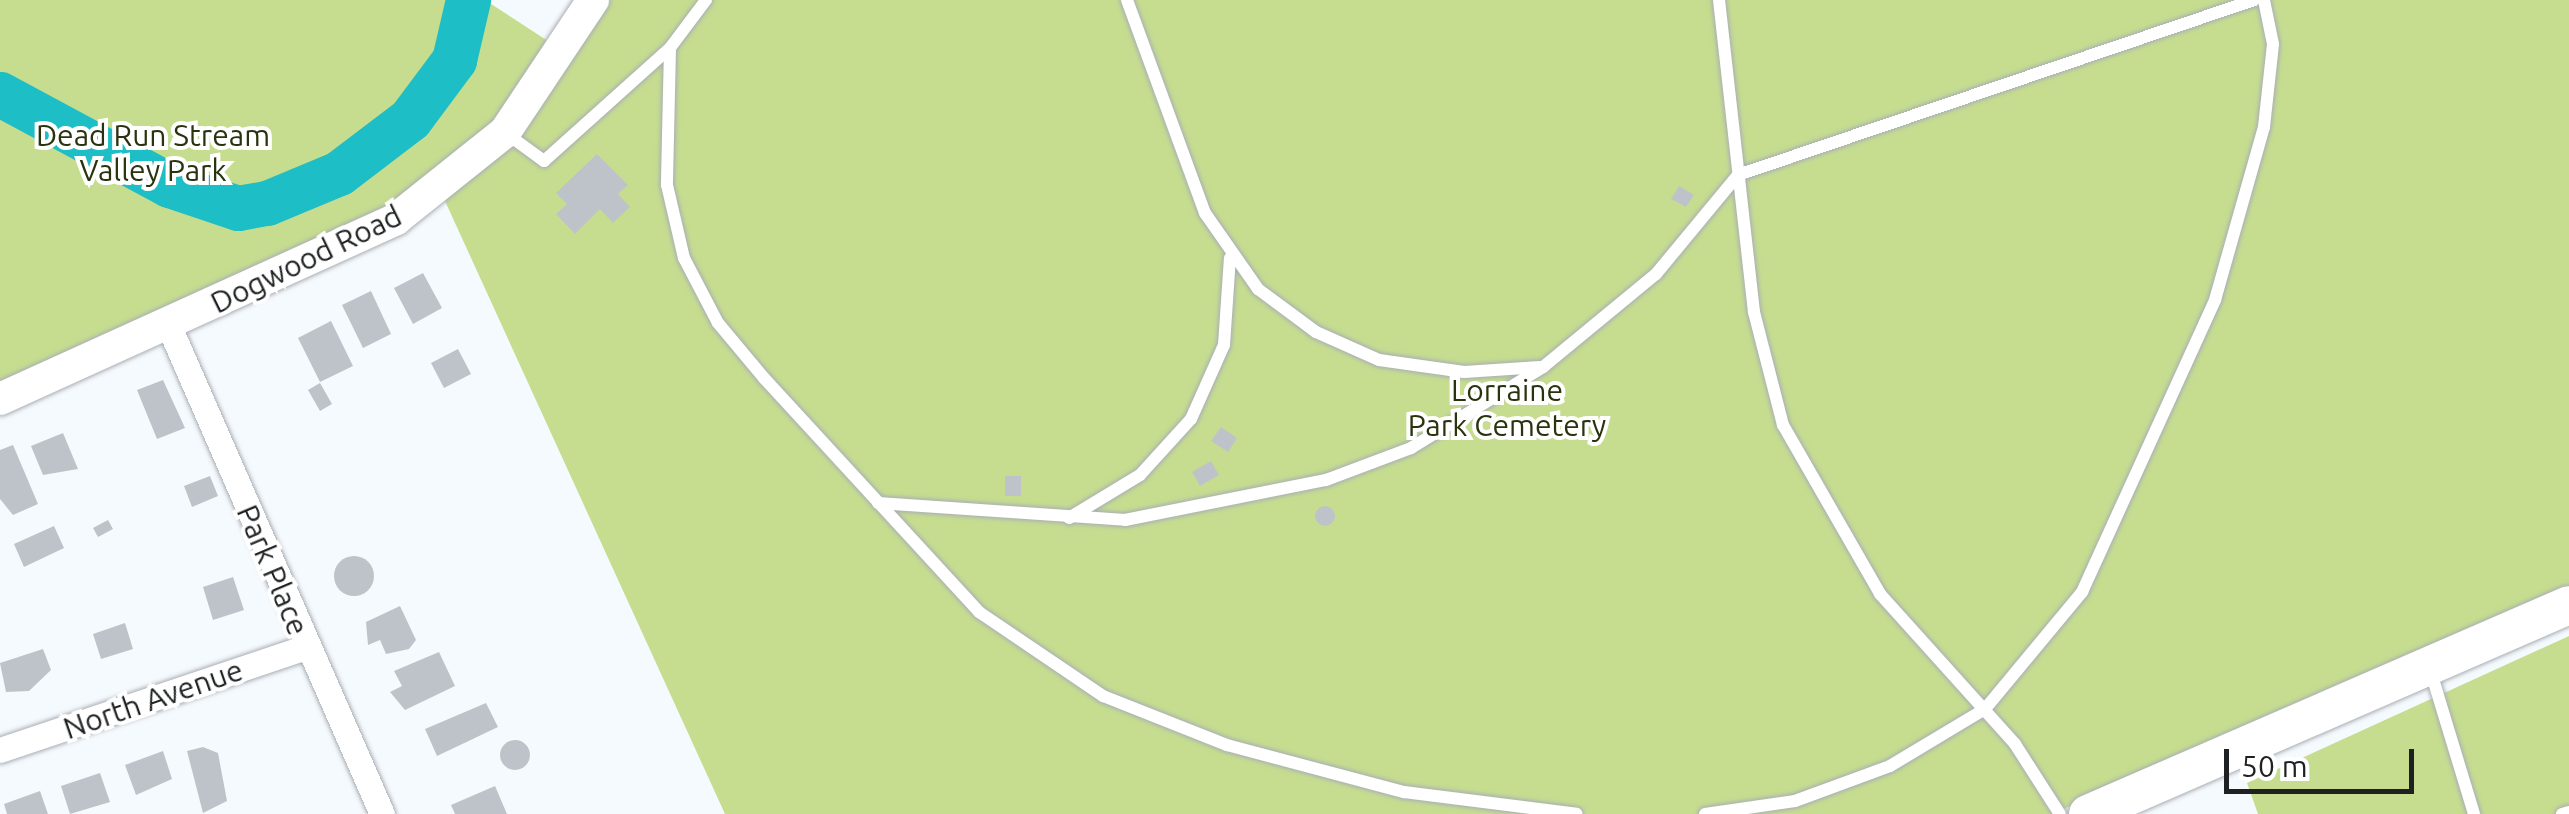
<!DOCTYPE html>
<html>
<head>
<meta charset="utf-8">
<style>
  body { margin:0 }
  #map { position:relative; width:2569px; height:814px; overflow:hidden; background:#f5fafe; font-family:Ubuntu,sans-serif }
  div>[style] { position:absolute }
  .green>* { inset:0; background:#c6dd90 }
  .river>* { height:45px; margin:-22.5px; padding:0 22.5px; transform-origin:22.5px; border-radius:22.5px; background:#1dbec5 }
  .building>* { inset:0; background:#bec3c9 }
  .round { border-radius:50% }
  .roads { filter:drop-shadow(0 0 2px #a9aeb4) drop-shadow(0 0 2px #a9aeb4) }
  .service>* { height:12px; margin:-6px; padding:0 6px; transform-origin:6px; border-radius:6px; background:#fff }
  .minor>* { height:25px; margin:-12.5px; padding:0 12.5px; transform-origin:12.5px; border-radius:12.5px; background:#fff }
  .tertiary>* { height:32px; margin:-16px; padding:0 16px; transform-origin:16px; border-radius:16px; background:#fff }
  .secondary>* { height:38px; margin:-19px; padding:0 19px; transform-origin:19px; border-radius:19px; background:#fff }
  span { translate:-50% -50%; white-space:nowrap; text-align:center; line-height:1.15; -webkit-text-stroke:8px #fff; paint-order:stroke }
  .park-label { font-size:30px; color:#29330d }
  .street-label { font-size:30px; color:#1e2022 }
  .scale { position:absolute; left:2224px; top:749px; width:190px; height:45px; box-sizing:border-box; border:5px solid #1e2022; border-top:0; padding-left:12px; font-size:30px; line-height:35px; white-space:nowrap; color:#1e2022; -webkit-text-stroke:8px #fff; paint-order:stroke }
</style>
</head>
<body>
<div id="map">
  <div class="green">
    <div style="clip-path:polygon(0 0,485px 0,554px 45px,483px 141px,373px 216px,0 384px)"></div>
    <div style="clip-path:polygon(608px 0,2569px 0,2569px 590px,2052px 814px,725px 814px,445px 201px,540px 109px)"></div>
    <div style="clip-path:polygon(2569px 636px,2569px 814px,2258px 814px,2247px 783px)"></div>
  </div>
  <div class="river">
    <div style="left:0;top:94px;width:192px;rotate:28.3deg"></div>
    <div style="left:169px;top:185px;width:73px;rotate:18.4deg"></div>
    <div style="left:238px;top:208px;width:29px;rotate:-10deg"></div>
    <div style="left:267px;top:203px;width:78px;rotate:-22.6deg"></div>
    <div style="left:339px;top:173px;width:89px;rotate:-37.3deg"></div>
    <div style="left:410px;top:119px;width:74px;rotate:-53.3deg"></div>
    <div style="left:454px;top:60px;width:62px;rotate:-76.9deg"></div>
  </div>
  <div class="building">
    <div style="clip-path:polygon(597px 154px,628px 185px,618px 194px,630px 207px,613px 223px,600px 209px,575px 234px,556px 214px,567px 204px,556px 193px)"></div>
    <div style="clip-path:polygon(1679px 186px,1694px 195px,1686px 207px,1671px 199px)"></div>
    <div style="clip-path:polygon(423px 273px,442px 308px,413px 324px,394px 288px)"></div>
    <div style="clip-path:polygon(371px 291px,391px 334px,363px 348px,342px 305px)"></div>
    <div style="clip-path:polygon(331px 321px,353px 366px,320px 382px,298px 338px)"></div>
    <div style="clip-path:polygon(458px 349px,471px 374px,444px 388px,431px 363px)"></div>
    <div style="clip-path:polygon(163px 380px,185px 428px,157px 439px,137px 390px)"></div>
    <div style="clip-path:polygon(320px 383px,332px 404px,320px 411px,308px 390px)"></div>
    <div style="clip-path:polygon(1221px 427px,1237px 438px,1228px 452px,1211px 441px)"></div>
    <div style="clip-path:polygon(63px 433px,78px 469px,43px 475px,31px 446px)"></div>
    <div style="clip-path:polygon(13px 445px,38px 504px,13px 515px,0 499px,0 450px)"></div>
    <div style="clip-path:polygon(1211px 461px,1219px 475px,1200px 486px,1192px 472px)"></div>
    <div style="clip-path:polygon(210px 476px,218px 496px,192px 507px,184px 486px)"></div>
    <div style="clip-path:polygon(1005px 476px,1021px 476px,1021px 496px,1005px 496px)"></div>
    <div class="round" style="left:1315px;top:506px;width:20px;height:20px"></div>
    <div style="clip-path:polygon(108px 520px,113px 529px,98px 537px,93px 528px)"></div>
    <div style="clip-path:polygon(54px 526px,64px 548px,24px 567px,14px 544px)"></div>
    <div class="round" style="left:334px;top:556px;width:40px;height:40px"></div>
    <div style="clip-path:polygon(233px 577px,244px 610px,213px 620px,203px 587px)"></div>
    <div style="clip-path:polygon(400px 606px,416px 640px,409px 649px,386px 654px,380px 640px,368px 645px,366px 622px)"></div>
    <div style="clip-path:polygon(125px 623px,133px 649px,101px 659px,93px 634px)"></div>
    <div style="clip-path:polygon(43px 649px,51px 670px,29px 691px,6px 692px,0 663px)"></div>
    <div style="clip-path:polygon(439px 652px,455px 686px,405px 710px,390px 692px,402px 686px,394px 671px)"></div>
    <div style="clip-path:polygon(486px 703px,498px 727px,437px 756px,425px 729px)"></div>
    <div class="round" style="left:500px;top:740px;width:30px;height:30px"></div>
    <div style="clip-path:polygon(203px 747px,218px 753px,227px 801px,203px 813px,187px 751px)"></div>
    <div style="clip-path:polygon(163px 751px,172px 779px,136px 795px,125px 765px)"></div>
    <div style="clip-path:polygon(100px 773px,110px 802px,70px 814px,61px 786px)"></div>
    <div style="clip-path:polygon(495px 786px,507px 814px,455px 814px,451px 805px)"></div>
    <div style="clip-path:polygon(40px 791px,48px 814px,7px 814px,4px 804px)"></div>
  </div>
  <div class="roads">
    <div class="service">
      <div style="left:706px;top:0;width:60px;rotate:126.9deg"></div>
      <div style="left:670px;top:48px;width:137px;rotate:91.3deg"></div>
      <div style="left:667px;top:185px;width:75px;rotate:76.9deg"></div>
      <div style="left:684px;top:258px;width:73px;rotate:62.4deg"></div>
      <div style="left:718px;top:323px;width:72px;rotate:50.1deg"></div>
      <div style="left:764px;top:378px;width:318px;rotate:47.4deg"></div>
      <div style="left:979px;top:612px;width:150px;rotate:34.1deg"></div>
      <div style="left:1103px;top:696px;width:133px;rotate:21.6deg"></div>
      <div style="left:1227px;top:745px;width:183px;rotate:14.9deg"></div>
      <div style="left:1404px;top:792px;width:174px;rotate:7.2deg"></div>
      <div style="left:1127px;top:0;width:227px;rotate:69.9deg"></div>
      <div style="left:1205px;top:213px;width:93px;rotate:55.1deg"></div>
      <div style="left:1258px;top:289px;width:72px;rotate:36.6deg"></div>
      <div style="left:1316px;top:332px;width:69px;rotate:24deg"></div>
      <div style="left:1379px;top:360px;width:86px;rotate:8deg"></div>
      <div style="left:1464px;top:372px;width:76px;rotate:-3.8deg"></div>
      <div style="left:1719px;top:0;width:314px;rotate:83.6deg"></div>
      <div style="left:1754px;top:312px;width:117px;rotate:75.6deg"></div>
      <div style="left:1783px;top:425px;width:195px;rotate:60.1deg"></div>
      <div style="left:1880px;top:594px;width:202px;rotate:48deg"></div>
      <div style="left:2015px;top:744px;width:83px;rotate:57.3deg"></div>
      <div style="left:507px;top:134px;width:46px;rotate:36.1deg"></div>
      <div style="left:544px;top:161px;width:169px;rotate:-41.9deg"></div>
      <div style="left:878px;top:503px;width:248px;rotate:3.9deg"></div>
      <div style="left:1125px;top:520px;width:205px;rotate:-11.3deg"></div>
      <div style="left:1326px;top:480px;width:91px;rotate:-20.6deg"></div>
      <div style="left:1411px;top:448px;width:155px;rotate:-31.5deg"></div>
      <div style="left:1543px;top:367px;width:146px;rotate:-39.5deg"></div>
      <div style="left:1656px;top:274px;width:129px;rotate:-50.4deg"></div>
      <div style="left:1738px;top:175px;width:545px;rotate:-18.73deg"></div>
      <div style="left:1069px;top:518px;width:83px;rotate:-31.2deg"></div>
      <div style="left:1140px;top:475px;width:76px;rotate:-47.7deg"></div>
      <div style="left:1191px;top:419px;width:81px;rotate:-66deg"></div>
      <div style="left:1224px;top:345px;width:87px;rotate:-86.1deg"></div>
      <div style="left:2430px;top:669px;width:152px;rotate:73.1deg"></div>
      <div style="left:1705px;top:814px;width:91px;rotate:-8.2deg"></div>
      <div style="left:1795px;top:801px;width:101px;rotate:-20.2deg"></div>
      <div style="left:1890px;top:766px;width:111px;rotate:-31deg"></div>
      <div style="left:1985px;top:709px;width:152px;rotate:-50.3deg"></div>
      <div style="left:2082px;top:592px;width:321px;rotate:-65.5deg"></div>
      <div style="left:2215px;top:300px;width:180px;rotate:-74.2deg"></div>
      <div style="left:2264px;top:127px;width:83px;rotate:-83.8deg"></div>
      <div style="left:2273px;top:44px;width:45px;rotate:-101.6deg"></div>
      <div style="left:2562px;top:814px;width:7px;rotate:-16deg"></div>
    </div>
    <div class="minor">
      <div style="left:168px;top:324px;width:535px;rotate:66.41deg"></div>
      <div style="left:0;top:750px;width:323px;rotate:-18.6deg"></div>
    </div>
    <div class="tertiary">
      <div style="left:0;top:399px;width:435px;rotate:-24.4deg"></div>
      <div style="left:396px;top:219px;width:139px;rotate:-38.6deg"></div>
      <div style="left:505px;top:132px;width:159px;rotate:-56.3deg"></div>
    </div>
    <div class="secondary">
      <div style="left:2088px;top:814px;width:524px;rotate:-23.49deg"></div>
    </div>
  </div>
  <div class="park-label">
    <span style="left:153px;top:152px">Dead Run Stream<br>Valley Park</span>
    <span style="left:1507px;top:407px">Lorraine<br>Park Cemetery</span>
  </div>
  <div class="street-label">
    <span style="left:306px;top:259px;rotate:-26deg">Dogwood Road</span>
    <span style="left:273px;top:570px;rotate:67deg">Park Place</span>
    <span style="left:153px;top:699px;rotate:-19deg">North Avenue</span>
  </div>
  <div class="scale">50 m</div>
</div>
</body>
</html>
